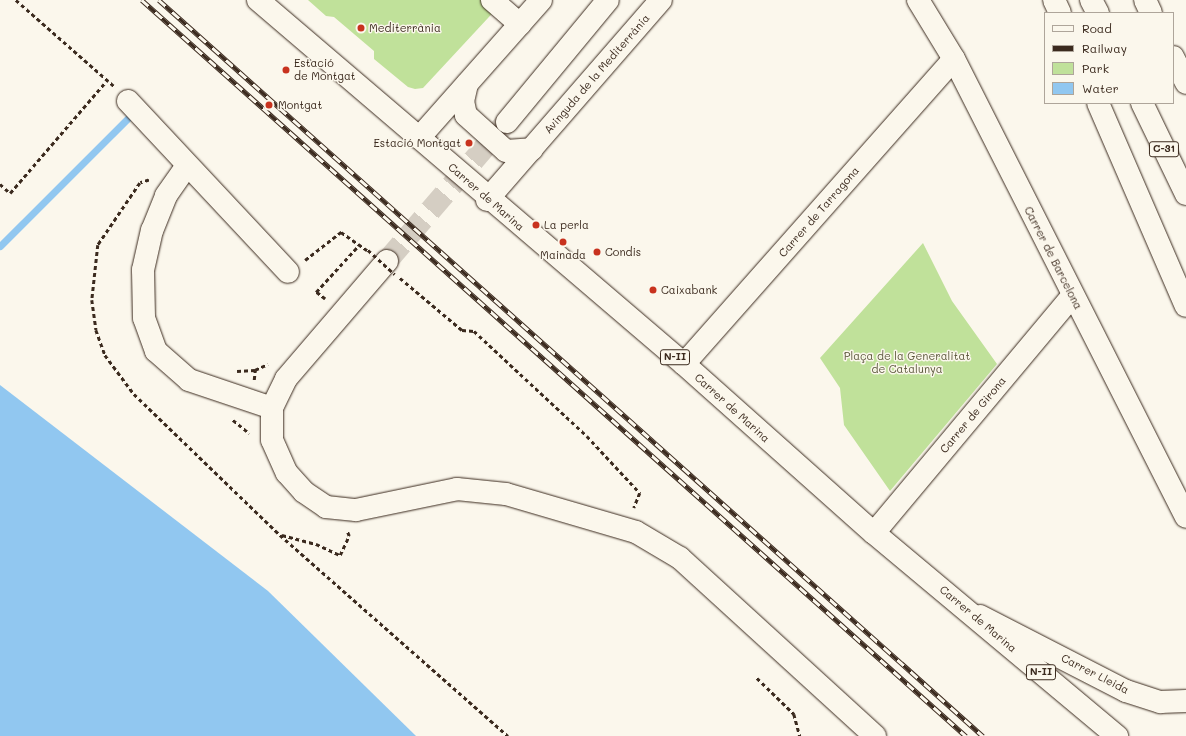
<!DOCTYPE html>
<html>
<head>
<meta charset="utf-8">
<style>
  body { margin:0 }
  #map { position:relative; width:1186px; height:736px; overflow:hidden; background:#fbf7ec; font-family:Mali,sans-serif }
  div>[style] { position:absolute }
  .green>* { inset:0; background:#c0e19a }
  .water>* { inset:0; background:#91c7f0 }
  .stream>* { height:7px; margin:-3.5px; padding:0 3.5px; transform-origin:3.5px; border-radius:3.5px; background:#91c7f0 }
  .minor-tunnel>* { height:22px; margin-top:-11px; transform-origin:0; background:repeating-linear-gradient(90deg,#d5cec3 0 22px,transparent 0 33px) }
  .path>* { height:2.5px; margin-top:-1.25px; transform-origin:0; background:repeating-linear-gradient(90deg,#3b2a1e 0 4px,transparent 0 7px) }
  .roads { filter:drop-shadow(0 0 1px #3b2a1e) drop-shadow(0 0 1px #3b2a1e) }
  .minor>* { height:22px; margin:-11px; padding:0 11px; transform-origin:11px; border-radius:11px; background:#fbf7ec }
  .major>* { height:22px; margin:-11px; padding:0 11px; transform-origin:11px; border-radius:11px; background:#fbf7ec }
  .highway>* { height:22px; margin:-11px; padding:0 11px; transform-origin:11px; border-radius:11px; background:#fbf7ec }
  .rail>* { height:4.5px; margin-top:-2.25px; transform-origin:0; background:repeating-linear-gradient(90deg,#fbf7ec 0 9px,#3b2a1e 0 18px); box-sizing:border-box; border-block:1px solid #3b2a1e }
  .path-bridge>* { height:2.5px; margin-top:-1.25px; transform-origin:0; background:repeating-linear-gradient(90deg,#3b2a1e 0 4px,transparent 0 7px) }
  .dots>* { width:11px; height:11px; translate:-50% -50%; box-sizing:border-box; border:2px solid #fbf7ec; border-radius:50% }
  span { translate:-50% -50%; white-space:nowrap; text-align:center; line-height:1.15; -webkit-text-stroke:3px #fbf7ec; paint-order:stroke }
  .shield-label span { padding:1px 3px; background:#fbf7ec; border:1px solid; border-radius:3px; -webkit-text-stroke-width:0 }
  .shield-label { font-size:10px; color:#3b2a1e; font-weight:700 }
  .poi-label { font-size:11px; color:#3b2a1e }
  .left { translate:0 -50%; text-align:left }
  .right { translate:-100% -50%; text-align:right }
  .street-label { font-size:11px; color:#3b2a1e }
  .park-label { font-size:11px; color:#5c583d }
  .legend { position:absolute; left:1044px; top:12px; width:130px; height:92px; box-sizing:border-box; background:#fbf7ec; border:1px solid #aea59a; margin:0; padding:5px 7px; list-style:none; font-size:12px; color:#3b2a1e }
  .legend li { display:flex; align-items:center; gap:8px; height:20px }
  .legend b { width:20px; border:1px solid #aea59a }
</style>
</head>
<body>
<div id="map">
  <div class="green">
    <div style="clip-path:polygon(308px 0,496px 0,501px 4px,423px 88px,415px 89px,408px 87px,374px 59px,374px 51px,334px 17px,326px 16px)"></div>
    <div style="clip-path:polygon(923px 243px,952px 301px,997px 364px,890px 491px,844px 425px,840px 388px,820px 358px)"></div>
  </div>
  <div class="water">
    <div style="clip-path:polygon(0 385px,268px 591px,416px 736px,0 736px)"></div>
  </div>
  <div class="stream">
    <div style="left:0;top:246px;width:180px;rotate:-45deg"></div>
  </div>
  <div class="minor-tunnel">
    <div style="left:387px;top:261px;width:181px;rotate:-49.3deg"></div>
  </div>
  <div class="path">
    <div style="left:16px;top:0;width:130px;rotate:41.3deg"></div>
    <div style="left:149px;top:180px;width:9px;rotate:162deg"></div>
    <div style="left:140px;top:183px;width:75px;rotate:124.1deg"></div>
    <div style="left:98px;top:245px;width:55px;rotate:96.2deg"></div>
    <div style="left:92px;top:300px;width:30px;rotate:82deg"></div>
    <div style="left:96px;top:330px;width:27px;rotate:70deg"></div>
    <div style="left:105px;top:355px;width:49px;rotate:53.4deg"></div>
    <div style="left:134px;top:394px;width:203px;rotate:44deg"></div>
    <div style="left:280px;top:535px;width:304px;rotate:41.4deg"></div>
    <div style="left:0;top:184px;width:13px;rotate:42deg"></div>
    <div style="left:10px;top:193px;width:150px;rotate:-49.3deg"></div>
    <div style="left:305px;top:260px;width:46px;rotate:-37.9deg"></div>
    <div style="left:341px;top:232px;width:32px;rotate:35deg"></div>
    <div style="left:400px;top:278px;width:81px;rotate:40deg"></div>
    <div style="left:462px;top:330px;width:12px;rotate:5deg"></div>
    <div style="left:474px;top:331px;width:154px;rotate:42.9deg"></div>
    <div style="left:587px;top:436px;width:78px;rotate:47.1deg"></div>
    <div style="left:640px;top:493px;width:16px;rotate:112deg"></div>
    <div style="left:325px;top:299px;width:11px;rotate:-142deg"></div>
    <div style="left:316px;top:292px;width:65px;rotate:-47.5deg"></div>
    <div style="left:237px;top:371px;width:18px;rotate:-3deg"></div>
    <div style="left:255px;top:370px;width:14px;rotate:-25deg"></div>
    <div style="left:254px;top:380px;width:10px;rotate:-84deg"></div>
    <div style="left:233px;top:420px;width:21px;rotate:39deg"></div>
    <div style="left:282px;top:535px;width:35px;rotate:15deg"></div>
    <div style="left:316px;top:544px;width:26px;rotate:25deg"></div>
    <div style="left:340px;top:555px;width:21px;rotate:-65deg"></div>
    <div style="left:349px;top:536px;width:5px;rotate:-112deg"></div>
    <div style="left:757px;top:678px;width:52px;rotate:44.2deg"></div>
    <div style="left:794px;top:714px;width:23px;rotate:75deg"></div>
  </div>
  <div class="roads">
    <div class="minor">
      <div style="left:492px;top:0;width:37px;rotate:41deg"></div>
      <div style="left:918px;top:0;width:69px;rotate:58.6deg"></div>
      <div style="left:954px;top:59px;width:513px;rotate:63.14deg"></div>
      <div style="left:467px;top:84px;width:17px;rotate:103deg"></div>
      <div style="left:463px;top:101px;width:14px;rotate:78deg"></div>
      <div style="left:466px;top:115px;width:54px;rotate:42deg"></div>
      <div style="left:506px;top:151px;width:26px;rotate:-4deg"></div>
      <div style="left:128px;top:101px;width:234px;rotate:46.9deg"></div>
      <div style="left:507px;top:122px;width:158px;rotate:-50.4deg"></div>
      <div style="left:419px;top:138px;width:184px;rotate:-48.5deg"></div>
      <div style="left:186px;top:167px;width:35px;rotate:125deg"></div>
      <div style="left:166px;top:196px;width:37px;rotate:112deg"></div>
      <div style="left:152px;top:230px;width:41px;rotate:102.7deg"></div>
      <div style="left:143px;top:270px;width:48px;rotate:88.8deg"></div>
      <div style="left:144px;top:318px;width:35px;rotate:70deg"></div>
      <div style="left:156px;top:351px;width:44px;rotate:41.3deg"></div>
      <div style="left:189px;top:380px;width:88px;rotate:18.6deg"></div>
      <div style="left:487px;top:200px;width:265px;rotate:-49deg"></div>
      <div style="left:387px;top:261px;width:155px;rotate:130.6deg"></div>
      <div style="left:286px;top:379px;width:32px;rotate:116deg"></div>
      <div style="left:272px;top:408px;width:32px;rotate:90deg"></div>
      <div style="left:272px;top:440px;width:36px;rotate:66deg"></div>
      <div style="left:287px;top:473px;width:25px;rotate:48deg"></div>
      <div style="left:304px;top:492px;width:27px;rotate:34deg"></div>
      <div style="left:326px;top:507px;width:30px;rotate:6deg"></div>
      <div style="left:356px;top:510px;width:103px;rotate:-11.7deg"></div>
      <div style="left:457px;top:489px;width:49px;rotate:5.8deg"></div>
      <div style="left:506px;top:494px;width:135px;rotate:16.3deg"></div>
      <div style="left:636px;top:532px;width:51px;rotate:30.6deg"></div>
      <div style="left:680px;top:558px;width:264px;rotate:42.4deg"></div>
      <div style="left:684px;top:364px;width:407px;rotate:-48.5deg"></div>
      <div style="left:874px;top:533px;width:309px;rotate:-50.1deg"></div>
      <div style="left:980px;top:616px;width:164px;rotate:27.2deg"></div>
      <div style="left:1126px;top:691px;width:36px;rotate:18deg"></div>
      <div style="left:1160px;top:702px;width:26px;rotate:-2deg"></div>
    </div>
    <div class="major">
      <div style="left:258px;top:0;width:560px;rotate:40.51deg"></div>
      <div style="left:684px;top:364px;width:254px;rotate:41.7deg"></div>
      <div style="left:874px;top:533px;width:317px;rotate:39.9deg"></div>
    </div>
    <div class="highway">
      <div style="left:1054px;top:0;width:14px;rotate:65deg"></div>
      <div style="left:1091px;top:0;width:15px;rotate:62deg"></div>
      <div style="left:1145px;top:0;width:14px;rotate:65deg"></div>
      <div style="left:1173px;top:57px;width:29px;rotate:63deg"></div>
      <div style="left:1098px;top:103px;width:221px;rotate:66.6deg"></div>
      <div style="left:1142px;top:103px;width:101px;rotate:64.2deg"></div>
    </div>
  </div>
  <div class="rail">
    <div style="left:142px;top:0;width:1105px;rotate:41.77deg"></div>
    <div style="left:159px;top:0;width:1105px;rotate:41.77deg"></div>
  </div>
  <div class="path-bridge">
    <div style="left:368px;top:250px;width:36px;rotate:42deg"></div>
  </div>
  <div class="dots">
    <div style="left:361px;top:28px;background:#c8321e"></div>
    <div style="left:286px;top:70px;background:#c8321e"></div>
    <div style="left:269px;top:105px;background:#c8321e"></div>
    <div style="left:469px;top:143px;background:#c8321e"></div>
    <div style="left:536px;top:225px;background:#c8321e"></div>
    <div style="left:563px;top:242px;background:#c8321e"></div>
    <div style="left:597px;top:252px;background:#c8321e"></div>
    <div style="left:653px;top:290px;background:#c8321e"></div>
  </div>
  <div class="shield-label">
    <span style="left:1164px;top:149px">C-31</span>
    <span style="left:675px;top:357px">N-II</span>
    <span style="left:1041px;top:672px">N-II</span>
  </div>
  <div class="poi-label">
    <span class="left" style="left:369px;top:28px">Mediterrània</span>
    <span class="left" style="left:294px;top:70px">Estació<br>de Montgat</span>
    <span class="left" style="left:278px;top:105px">Montgat</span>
    <span class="right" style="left:461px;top:143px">Estació Montgat</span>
    <span class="left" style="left:544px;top:225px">La perla</span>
    <span class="left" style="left:605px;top:252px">Condis</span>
    <span style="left:563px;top:255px">Mainada</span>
    <span class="left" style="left:661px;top:290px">Caixabank</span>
  </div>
  <div class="street-label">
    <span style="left:597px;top:74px;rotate:-49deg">Avinguda de la Mediterrània</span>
    <span style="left:486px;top:197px;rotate:41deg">Carrer de Marina</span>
    <span style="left:819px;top:212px;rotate:-49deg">Carrer de Tarragona</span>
    <span style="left:1053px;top:258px;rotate:63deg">Carrer de Barcelona</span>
    <span style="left:732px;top:408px;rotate:42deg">Carrer de Marina</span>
    <span style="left:973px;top:415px;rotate:-50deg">Carrer de Girona</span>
    <span style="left:978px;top:619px;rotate:40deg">Carrer de Marina</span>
    <span style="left:1095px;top:674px;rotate:27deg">Carrer Lleida</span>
  </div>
  <div class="park-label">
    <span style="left:907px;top:363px">Plaça de la Generalitat<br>de Catalunya</span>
  </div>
  <ul class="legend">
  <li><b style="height:5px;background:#fbf7ec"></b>Road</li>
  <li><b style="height:5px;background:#3b2a1e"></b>Railway</li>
  <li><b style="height:11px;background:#c0e19a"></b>Park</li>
  <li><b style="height:11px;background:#91c7f0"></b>Water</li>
  </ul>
</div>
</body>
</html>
